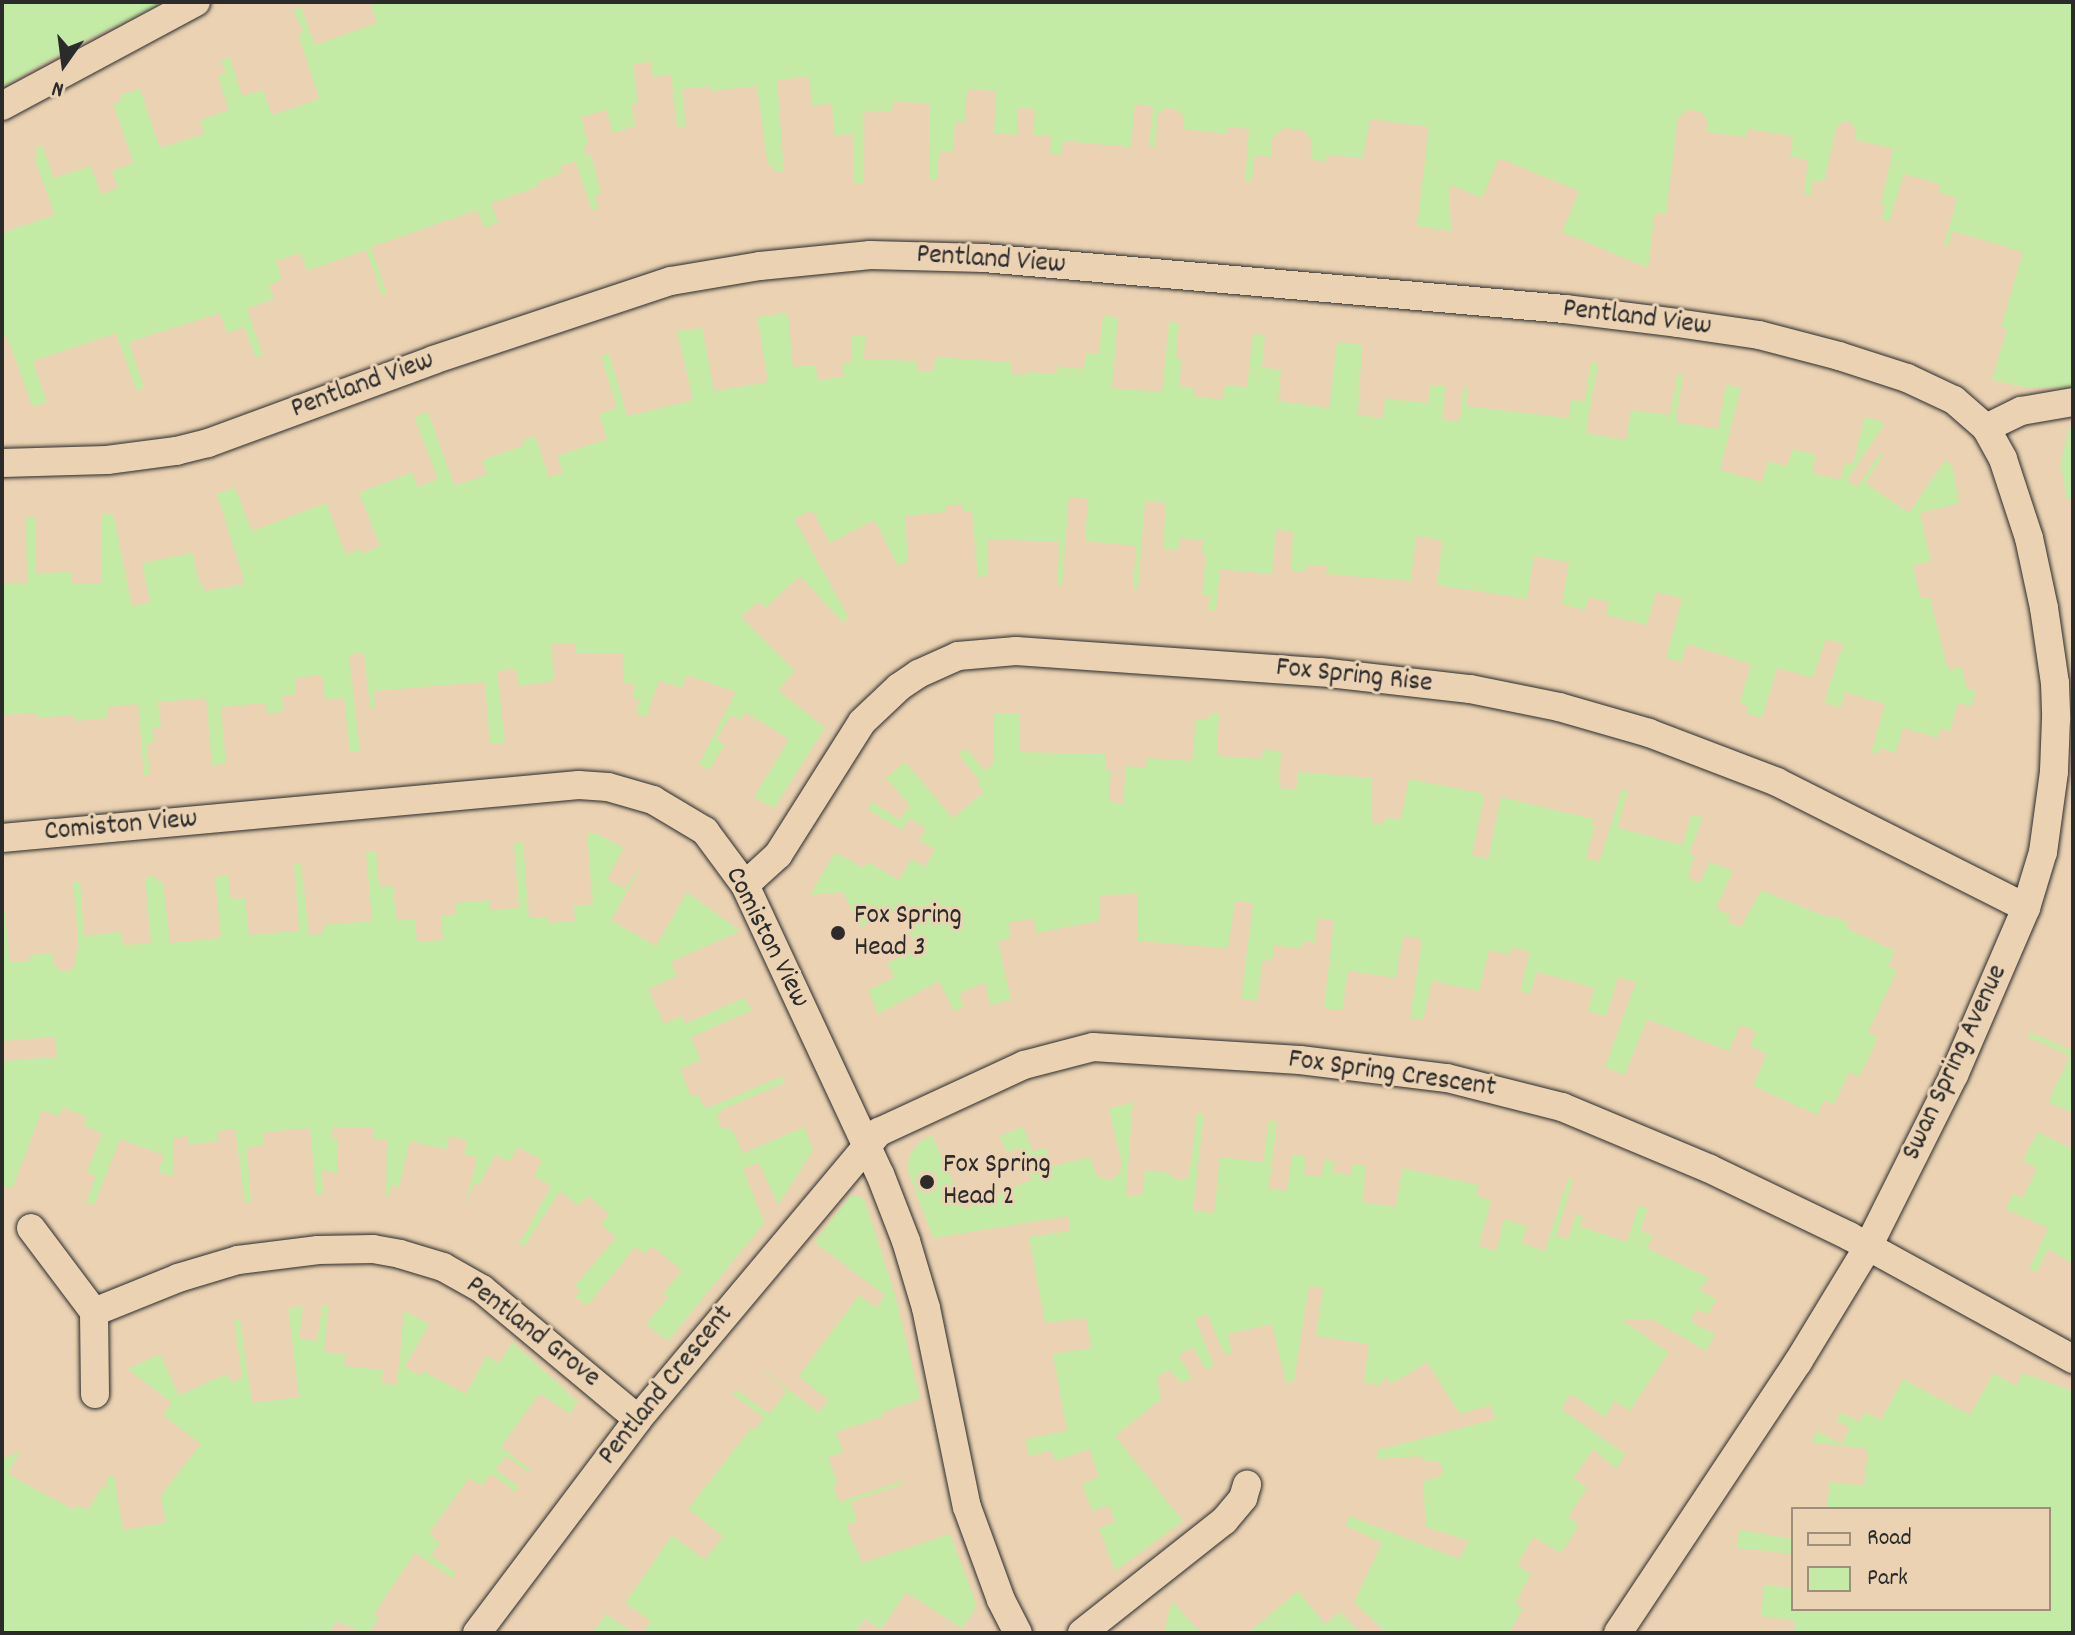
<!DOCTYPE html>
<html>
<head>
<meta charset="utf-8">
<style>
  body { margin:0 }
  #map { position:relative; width:2075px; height:1635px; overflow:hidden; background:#ebd2b3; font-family:Dekko,sans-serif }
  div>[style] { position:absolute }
  .green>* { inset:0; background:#c4eba6 }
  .roads { filter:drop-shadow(0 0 2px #2b2b2b) drop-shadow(0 0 2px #2b2b2b) }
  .minor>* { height:28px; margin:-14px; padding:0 14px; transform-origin:14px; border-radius:14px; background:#ebd2b3 }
  .dots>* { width:22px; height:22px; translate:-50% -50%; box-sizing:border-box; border:4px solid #ebd2b3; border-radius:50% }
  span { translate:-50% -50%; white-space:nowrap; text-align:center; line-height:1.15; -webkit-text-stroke:6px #ebd2b3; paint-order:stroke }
  .street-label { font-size:28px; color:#2b2b2b }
  .poi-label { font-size:28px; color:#2b2b2b }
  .left { translate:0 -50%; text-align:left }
  .frame { position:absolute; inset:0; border:4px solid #2b2b2b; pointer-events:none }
  .legend { position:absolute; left:1791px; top:1507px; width:260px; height:104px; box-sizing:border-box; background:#ebd2b3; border:2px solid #9e8f7d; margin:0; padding:10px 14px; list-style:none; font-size:24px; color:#2b2b2b }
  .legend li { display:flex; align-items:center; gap:16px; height:40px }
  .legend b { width:40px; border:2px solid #9e8f7d }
  .north { position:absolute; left:24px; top:24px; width:80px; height:80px; -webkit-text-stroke:6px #ebd2b3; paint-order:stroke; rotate:194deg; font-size:22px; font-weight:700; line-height:32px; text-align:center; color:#2b2b2b }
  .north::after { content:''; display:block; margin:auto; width:28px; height:36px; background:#2b2b2b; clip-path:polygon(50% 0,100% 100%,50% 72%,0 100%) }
</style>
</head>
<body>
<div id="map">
  <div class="green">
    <div style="clip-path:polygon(2px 2px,166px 2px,81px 42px,2px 87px)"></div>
    <div style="clip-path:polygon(370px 2px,2073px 2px,2073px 387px,2023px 387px,1992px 380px,2007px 329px,2001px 327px,2023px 252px,1953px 231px,1947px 247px,1944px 246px,1957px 198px,1938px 192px,1940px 184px,1904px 174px,1889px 222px,1882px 219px,1885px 206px,1881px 205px,1893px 148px,1854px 140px,1856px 130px,1852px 123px,1844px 121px,1836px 128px,1824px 182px,1813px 180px,1811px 195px,1804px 194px,1808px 160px,1790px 157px,1793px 136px,1747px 129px,1746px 137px,1706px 132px,1707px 121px,1701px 111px,1687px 110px,1678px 118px,1666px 214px,1655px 213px,1648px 268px,1562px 232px,1579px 191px,1499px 158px,1482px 198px,1449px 184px,1451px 231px,1417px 226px,1429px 127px,1370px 119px,1362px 163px,1362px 158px,1327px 155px,1326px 161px,1311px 160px,1312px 141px,1303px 130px,1284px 128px,1272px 138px,1271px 157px,1255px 155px,1252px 181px,1245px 181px,1249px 129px,1228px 127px,1227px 134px,1183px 129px,1184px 116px,1177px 110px,1167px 108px,1158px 114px,1155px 147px,1149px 146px,1153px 107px,1135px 104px,1131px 147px,1063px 141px,1061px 155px,1050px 153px,1051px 136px,1033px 135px,1035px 109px,1018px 108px,1017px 135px,994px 133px,996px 91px,967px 89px,965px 122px,955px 121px,953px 151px,939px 151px,937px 180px,930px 179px,929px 103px,893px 102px,892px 112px,864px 112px,863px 183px,853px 183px,853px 134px,834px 135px,832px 104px,812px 105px,809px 77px,777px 80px,784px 172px,774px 172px,773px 166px,768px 166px,757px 86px,711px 91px,710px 86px,682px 89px,686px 127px,677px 128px,671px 75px,653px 77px,651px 62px,633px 64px,638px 103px,631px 104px,636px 126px,612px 133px,607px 110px,581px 117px,588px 144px,584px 146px,586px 156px,591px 155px,601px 193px,595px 196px,599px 208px,592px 210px,575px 161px,560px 166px,562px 173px,537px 182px,539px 186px,491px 203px,498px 223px,484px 228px,477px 210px,371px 247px,387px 294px,382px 296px,366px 250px,307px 271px,300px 253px,276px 261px,282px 279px,269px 285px,274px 299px,247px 309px,263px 356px,256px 358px,244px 327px,227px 333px,220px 313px,129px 342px,144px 388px,136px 390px,116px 333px,33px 361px,47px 403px,32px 406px,7px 336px,2px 337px,2px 233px,55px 215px,34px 157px,38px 156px,35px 148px,42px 145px,54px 178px,91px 166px,101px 194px,118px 188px,112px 171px,134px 163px,113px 104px,122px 100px,120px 95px,140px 89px,160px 148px,204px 134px,200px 120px,229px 110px,218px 76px,226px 73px,221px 60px,230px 57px,242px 96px,263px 90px,272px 115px,319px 99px,298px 34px,304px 32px,293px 10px,301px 7px,315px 45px,377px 23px)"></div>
    <div style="clip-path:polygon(788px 313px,793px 367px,816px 365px,817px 380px,843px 377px,842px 363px,852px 362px,851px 335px,865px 336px,864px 359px,918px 361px,918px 371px,934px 372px,935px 357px,1011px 362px,1011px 374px,1026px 375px,1027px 372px,1056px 374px,1057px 366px,1084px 369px,1086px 353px,1099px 354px,1103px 316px,1118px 317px,1112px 388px,1162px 392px,1169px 322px,1179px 323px,1176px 358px,1182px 359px,1179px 386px,1193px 388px,1193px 396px,1223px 400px,1225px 385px,1247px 387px,1253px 334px,1265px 335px,1262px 367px,1281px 370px,1278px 401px,1329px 408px,1337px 342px,1362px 345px,1358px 415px,1383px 418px,1385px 398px,1428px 403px,1430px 385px,1445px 386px,1442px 420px,1460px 421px,1463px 388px,1467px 388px,1466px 406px,1569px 418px,1571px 400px,1585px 401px,1591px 362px,1598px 363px,1586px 433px,1626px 440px,1631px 410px,1670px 415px,1677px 374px,1683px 375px,1676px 422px,1718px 429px,1726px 385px,1741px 388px,1720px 470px,1762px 482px,1768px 461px,1787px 466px,1793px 449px,1816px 455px,1812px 473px,1840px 480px,1845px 462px,1853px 464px,1865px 417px,1885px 423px,1847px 481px,1857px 487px,1880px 454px,1883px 456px,1865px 483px,1909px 513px,1945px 460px,1952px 465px,1959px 503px,1920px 513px,1931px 561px,1913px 565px,1920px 598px,1930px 597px,1948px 670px,1962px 667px,1967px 690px,1976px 690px,1972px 706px,1958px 703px,1950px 731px,1940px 729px,1938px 738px,1903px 728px,1895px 753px,1880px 748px,1878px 754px,1871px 752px,1885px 704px,1845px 692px,1840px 708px,1824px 702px,1843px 644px,1826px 639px,1813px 678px,1777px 668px,1762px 718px,1746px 713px,1748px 706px,1740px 703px,1751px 664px,1687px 644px,1681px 662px,1666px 658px,1682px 599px,1656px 592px,1647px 625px,1606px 615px,1609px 602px,1589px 597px,1585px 610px,1562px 604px,1569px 562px,1534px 556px,1527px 599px,1437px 585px,1442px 540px,1416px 536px,1411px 581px,1326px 574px,1327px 566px,1306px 565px,1305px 572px,1291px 571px,1293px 531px,1276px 530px,1272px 574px,1220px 569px,1216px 611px,1208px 610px,1209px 596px,1202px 596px,1206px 553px,1202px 552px,1203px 540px,1180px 538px,1178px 550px,1163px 549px,1166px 503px,1145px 501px,1138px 589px,1133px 589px,1136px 546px,1085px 541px,1088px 499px,1069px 497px,1062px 586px,1057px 586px,1060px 542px,988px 539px,987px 576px,978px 577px,972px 512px,963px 512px,962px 504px,945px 506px,946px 512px,905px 516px,908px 561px,898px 566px,874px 520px,830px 543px,812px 510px,794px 519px,849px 618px,843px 623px,800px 576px,765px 608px,759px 601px,741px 617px,795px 671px,778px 690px,825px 728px,774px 808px,754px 797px,789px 739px,745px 712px,740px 720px,731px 715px,716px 739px,725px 745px,709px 770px,699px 764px,736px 692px,687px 675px,682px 688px,659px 681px,646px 717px,637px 714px,639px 700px,633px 700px,634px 684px,624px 684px,624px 654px,575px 653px,575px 644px,551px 644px,554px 681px,519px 686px,516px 669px,497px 671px,505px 743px,490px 744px,485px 682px,374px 691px,375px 707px,370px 707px,364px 653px,349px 655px,360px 752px,350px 752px,344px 698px,325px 699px,322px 675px,295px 678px,296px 694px,282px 696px,283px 712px,267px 713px,265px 703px,221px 707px,226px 764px,212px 765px,206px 698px,158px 702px,161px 728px,152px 728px,154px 742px,147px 743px,150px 776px,144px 776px,138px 704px,108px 707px,108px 718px,75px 721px,74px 715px,37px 718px,36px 713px,2px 715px,2px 584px,27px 584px,26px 518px,35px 517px,36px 573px,72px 572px,72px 584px,102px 583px,101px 513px,113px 513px,132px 606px,150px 603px,142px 563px,193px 553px,199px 583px,202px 583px,204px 591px,245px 584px,217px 494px,235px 488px,252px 531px,326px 503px,346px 554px,360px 549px,362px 554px,380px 546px,359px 493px,412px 472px,418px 487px,438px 479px,414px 417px,428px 412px,454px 485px,487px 475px,482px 460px,523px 446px,522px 441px,535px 436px,549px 477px,563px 472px,557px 456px,607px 439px,599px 414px,617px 408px,601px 356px,609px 353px,627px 416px,693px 400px,677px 331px,685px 330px,702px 327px,714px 391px,768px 382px,757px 317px)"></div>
    <div style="clip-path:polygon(2069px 428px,2073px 428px,2073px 497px,2066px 499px,2061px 463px)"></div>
    <div style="clip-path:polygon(994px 713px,1019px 714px,1019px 752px,1106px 754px,1106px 770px,1111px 771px,1109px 802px,1123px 803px,1126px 766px,1146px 768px,1147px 758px,1192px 761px,1196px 719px,1208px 720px,1209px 714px,1219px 714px,1217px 756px,1262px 759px,1263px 750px,1281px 751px,1279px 788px,1296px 790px,1298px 772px,1372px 778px,1371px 823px,1384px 824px,1385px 818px,1401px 819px,1409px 779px,1481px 793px,1484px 797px,1472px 855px,1488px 859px,1501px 797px,1593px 819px,1592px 825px,1595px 826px,1586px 858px,1599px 862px,1622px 789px,1628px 791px,1618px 828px,1683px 845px,1691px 814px,1703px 818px,1689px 853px,1694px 856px,1688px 875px,1691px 880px,1700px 882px,1710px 862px,1733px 871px,1716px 908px,1730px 915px,1728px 922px,1741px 927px,1761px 890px,1830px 918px,1831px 915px,1848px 923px,1846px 928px,1895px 951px,1888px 966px,1897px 971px,1868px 1032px,1878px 1038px,1859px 1077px,1849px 1072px,1834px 1105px,1824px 1100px,1817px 1115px,1753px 1086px,1767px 1054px,1750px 1046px,1756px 1031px,1740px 1025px,1729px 1051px,1647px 1019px,1625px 1075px,1605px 1067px,1636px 982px,1618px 977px,1606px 1016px,1588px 1011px,1594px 988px,1567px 980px,1537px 972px,1530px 994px,1520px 991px,1530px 952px,1512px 947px,1509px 955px,1489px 950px,1479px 991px,1432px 981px,1423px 1020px,1410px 1018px,1422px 939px,1403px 936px,1396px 978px,1348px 971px,1342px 1011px,1324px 1008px,1334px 920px,1318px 918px,1315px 943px,1303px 941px,1301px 949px,1274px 945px,1272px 961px,1263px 960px,1257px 1001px,1241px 999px,1253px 903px,1235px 901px,1228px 949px,1225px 948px,1138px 941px,1138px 894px,1100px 895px,1099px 921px,1036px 933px,1033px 918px,1008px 923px,1011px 938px,998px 941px,1011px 1000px,990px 1005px,985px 982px,959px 994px,964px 1006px,954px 1011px,939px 981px,878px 1014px,868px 990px,894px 978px,887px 963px,917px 949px,899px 909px,860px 927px,843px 892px,810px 895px,835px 852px,863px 868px,868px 862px,899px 880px,911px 859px,925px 867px,935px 849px,919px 840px,926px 828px,909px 818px,902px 830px,868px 810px,872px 802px,900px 820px,910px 805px,886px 778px,905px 762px,953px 818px,984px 792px,977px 783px,980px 781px,958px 754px,966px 748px,985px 771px,994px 763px)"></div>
    <div style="clip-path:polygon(596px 833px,624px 848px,607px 879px,625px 889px,643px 864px,611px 920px,656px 946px,687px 892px,740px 931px,671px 962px,677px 976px,648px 989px,664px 1024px,682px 1016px,685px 1024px,743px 998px,753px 1010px,691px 1037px,701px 1060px,680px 1069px,691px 1096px,698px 1094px,705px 1109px,782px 1076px,785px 1083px,723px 1109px,717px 1117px,721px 1128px,732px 1129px,743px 1153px,804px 1127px,813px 1150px,778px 1205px,759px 1163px,743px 1169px,764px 1223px,668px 1341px,646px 1324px,668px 1297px,664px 1293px,682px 1270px,652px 1246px,645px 1254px,635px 1247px,587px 1306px,575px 1297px,580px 1291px,575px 1286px,616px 1237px,601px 1224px,609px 1214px,588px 1196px,579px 1206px,560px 1191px,525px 1246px,519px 1244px,551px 1186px,534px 1176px,542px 1160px,518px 1147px,509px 1162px,495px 1155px,479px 1185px,474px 1183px,465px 1205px,477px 1158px,464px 1154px,467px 1140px,450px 1136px,446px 1150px,410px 1141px,399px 1187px,391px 1185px,390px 1195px,386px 1195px,387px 1140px,373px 1139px,373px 1128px,332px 1128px,331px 1138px,338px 1139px,337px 1174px,322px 1169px,323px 1194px,316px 1195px,310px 1128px,264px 1132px,264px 1145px,247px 1147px,251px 1202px,245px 1203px,235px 1129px,217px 1131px,218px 1141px,189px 1145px,188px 1136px,173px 1138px,174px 1177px,158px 1172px,164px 1155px,120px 1139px,94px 1205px,86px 1203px,96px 1176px,87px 1172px,102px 1133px,84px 1126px,86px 1117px,63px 1107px,59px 1116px,42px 1110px,12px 1189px,2px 1185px,2px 1061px,57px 1057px,55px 1037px,2px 1041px,2px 888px,10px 962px,29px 961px,30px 955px,53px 953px,54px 965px,62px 971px,70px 971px,76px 963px,75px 951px,79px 950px,73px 881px,80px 881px,84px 936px,121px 932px,123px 945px,151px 943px,145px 877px,156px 876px,157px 882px,163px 882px,170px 943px,221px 938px,215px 877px,228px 875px,231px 899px,245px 898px,249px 935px,299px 931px,294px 863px,301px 863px,309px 935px,323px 934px,323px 925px,372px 921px,366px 851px,376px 851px,379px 887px,393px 886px,396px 920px,415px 919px,417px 942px,443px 940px,441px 916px,456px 915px,455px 903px,489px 900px,490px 910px,519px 908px,514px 843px,523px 842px,529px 918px,548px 917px,549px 923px,575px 921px,574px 906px,593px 904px,587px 834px)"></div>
    <div style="clip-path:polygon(2030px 1032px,2073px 1051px,2073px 1113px,2048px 1102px,2070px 1056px,2028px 1037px)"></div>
    <div style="clip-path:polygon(1133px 1102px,1126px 1195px,1142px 1196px,1145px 1170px,1168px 1173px,1172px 1178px,1185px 1180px,1189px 1175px,1197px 1113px,1204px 1113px,1193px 1211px,1214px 1213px,1220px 1157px,1263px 1162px,1269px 1120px,1277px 1121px,1269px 1189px,1287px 1191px,1292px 1154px,1306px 1157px,1304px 1174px,1321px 1177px,1324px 1160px,1335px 1161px,1333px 1173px,1351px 1175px,1353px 1164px,1366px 1166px,1362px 1202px,1396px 1207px,1402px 1168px,1479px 1185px,1477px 1196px,1491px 1200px,1479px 1246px,1496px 1251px,1504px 1219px,1527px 1226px,1522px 1243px,1545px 1251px,1568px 1178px,1573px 1180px,1556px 1236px,1568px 1239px,1576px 1214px,1583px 1216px,1581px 1227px,1627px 1242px,1639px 1205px,1648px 1209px,1640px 1230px,1653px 1236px,1647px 1248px,1709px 1278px,1699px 1290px,1716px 1299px,1709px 1314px,1697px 1310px,1691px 1317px,1693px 1323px,1715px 1334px,1706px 1351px,1652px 1319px,1622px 1320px,1669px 1352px,1630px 1411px,1615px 1401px,1605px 1417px,1571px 1394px,1561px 1409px,1625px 1454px,1616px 1469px,1593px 1449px,1573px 1478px,1587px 1488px,1568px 1517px,1579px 1525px,1561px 1553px,1533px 1537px,1517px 1565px,1531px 1574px,1515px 1603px,1523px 1609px,1509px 1633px,1386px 1633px,1354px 1602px,1382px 1543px,1345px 1525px,1350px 1516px,1459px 1559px,1469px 1541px,1426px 1527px,1423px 1481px,1440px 1477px,1443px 1470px,1439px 1462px,1422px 1460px,1421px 1456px,1378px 1459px,1378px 1450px,1495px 1419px,1491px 1405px,1460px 1414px,1427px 1362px,1391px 1384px,1386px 1376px,1380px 1385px,1364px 1382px,1369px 1344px,1316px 1336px,1323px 1288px,1309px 1286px,1294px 1381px,1286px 1383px,1272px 1324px,1228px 1334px,1232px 1353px,1225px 1355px,1207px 1314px,1195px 1319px,1214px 1365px,1206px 1370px,1193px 1347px,1179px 1355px,1192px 1378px,1181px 1383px,1169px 1369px,1157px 1378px,1161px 1399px,1115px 1436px,1183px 1521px,1115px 1571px,1099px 1528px,1115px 1522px,1109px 1505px,1092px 1511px,1082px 1484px,1099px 1477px,1089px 1449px,1055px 1461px,1051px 1450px,1029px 1457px,1025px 1439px,1067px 1431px,1053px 1354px,1091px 1348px,1086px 1318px,1045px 1323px,1029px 1237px,1070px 1231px,1068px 1216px,933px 1238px,908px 1171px,909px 1156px,919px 1142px,932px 1135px,965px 1209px,1032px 1179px,1018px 1148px,1007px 1153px,999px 1136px,1023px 1127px,1033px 1152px,1045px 1148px,1053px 1166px,1090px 1157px,1097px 1176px,1111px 1180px,1119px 1174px,1122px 1164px,1109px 1109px)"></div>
    <div style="clip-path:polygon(2037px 1132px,2073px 1149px,2073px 1264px,2048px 1249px,2037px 1273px,2029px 1269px,2048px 1228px,2006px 1209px,2013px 1194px,2023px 1198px,2037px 1168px,2023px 1161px)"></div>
    <div style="clip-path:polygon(851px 1195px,864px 1198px,895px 1294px,920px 1399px,883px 1412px,884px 1416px,836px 1432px,843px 1452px,828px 1457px,838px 1484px,833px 1486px,839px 1502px,902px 1481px,903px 1484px,851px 1502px,857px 1521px,846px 1525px,862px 1563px,950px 1534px,977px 1606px,962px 1629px,906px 1592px,881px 1630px,865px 1619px,855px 1633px,643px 1633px,651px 1621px,625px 1603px,672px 1535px,705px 1560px,723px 1536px,688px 1509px,751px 1428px,755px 1430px,764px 1418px,732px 1394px,738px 1390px,769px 1414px,787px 1391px,757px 1365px,819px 1413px,828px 1400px,799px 1376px,859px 1295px,876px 1308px,885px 1295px,814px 1242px)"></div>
    <div style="clip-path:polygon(322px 1305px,329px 1305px,324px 1352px,345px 1354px,344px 1366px,383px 1370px,382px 1383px,397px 1385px,404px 1311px,429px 1324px,405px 1367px,420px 1376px,423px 1371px,466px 1394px,486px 1356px,499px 1363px,513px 1342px,578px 1402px,570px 1414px,540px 1393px,501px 1447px,530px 1469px,528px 1472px,506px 1456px,496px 1469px,519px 1487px,515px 1492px,491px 1474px,482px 1486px,469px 1478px,429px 1533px,440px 1543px,431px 1555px,456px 1573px,452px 1578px,415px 1553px,374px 1614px,379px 1618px,370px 1631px,373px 1633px,362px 1633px,337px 1621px,329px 1633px,2px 1633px,2px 1459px,21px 1451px,8px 1474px,74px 1510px,77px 1505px,88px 1510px,102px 1486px,108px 1488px,106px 1477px,114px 1476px,123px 1530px,166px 1523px,161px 1495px,201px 1444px,163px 1415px,172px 1403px,128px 1369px,160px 1354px,179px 1395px,227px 1374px,232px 1383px,242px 1378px,234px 1320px,240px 1319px,252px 1403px,299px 1397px,288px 1307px,303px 1306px,299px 1339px,317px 1341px)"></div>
    <div style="clip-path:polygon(1993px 1373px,2016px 1386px,2023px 1373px,2073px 1391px,2073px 1633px,1794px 1633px,1795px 1621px,1761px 1616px,1764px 1585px,1793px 1588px,1793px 1609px,2049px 1609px,2049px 1509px,1827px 1509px,1830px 1482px,1864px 1486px,1868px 1449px,1811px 1442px,1817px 1431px,1841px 1444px,1850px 1428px,1836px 1420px,1841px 1412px,1859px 1422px,1865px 1412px,1881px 1420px,1903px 1379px,1970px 1415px)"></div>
    <div style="clip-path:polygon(1739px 1530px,1793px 1539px,1793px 1554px,1737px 1548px)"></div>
    <div style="clip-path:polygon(1298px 1591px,1325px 1624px,1340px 1612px,1361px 1633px,1249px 1632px)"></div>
    <div style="clip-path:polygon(1172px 1601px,1181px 1611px,1201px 1633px,1164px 1633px)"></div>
    <div style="clip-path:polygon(606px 1614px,614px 1619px,633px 1633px,592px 1633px)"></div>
  </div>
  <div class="roads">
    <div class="minor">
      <div style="left:2px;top:106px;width:220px;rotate:-28.2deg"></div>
      <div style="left:1986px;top:428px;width:39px;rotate:-26deg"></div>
      <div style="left:2021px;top:411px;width:53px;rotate:-9.8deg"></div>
      <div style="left:2px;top:463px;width:105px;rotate:-1.6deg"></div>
      <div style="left:107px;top:460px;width:70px;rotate:-7.4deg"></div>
      <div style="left:176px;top:451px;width:33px;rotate:-14deg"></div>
      <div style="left:208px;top:443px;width:240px;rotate:-20.2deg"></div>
      <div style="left:433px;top:360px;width:251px;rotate:-18.4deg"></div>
      <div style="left:671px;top:281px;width:90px;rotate:-9.6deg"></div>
      <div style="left:760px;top:266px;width:111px;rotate:-5.7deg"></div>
      <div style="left:870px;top:255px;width:114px;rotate:1.5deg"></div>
      <div style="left:984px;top:258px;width:583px;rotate:5.02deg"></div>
      <div style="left:1565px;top:309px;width:113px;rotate:7.1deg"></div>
      <div style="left:1677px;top:323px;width:83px;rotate:8.3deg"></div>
      <div style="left:1759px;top:335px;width:83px;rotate:14.7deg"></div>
      <div style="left:1839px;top:356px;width:71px;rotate:17.9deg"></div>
      <div style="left:1907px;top:378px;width:52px;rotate:25.1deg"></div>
      <div style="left:1954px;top:400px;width:43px;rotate:41.2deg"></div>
      <div style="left:1986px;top:428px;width:35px;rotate:61deg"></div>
      <div style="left:2003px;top:459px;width:83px;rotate:71.8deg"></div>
      <div style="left:2029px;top:538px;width:72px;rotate:77.9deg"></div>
      <div style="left:2044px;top:608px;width:76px;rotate:81.7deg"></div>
      <div style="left:2055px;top:683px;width:36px;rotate:88deg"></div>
      <div style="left:2056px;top:719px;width:53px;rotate:92.2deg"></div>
      <div style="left:2054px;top:772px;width:81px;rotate:97.8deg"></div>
      <div style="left:2043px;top:852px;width:59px;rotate:106.9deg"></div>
      <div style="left:2026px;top:908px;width:182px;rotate:113.3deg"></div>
      <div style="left:1954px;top:1075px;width:192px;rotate:116.6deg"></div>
      <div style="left:1868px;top:1247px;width:135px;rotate:121.3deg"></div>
      <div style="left:1798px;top:1362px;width:325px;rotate:123.6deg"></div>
      <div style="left:2px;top:838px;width:579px;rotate:-5.25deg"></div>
      <div style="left:579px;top:785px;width:29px;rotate:4deg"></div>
      <div style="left:608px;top:787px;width:47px;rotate:16.1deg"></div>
      <div style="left:653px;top:800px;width:61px;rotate:30.8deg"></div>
      <div style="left:705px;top:831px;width:67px;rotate:53.5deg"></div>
      <div style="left:745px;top:885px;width:319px;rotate:65deg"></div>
      <div style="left:880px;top:1174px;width:72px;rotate:68.8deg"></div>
      <div style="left:906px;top:1241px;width:70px;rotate:73.4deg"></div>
      <div style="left:926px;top:1308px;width:203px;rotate:78.4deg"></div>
      <div style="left:967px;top:1507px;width:99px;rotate:69.9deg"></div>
      <div style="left:1001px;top:1600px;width:37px;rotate:63deg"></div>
      <div style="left:745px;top:885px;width:45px;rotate:-42.3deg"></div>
      <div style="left:778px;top:855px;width:157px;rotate:-57.7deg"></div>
      <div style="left:862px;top:722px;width:51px;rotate:-43.4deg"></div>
      <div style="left:899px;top:687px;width:23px;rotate:-34deg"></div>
      <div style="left:918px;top:674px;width:44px;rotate:-24.2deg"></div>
      <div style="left:958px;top:656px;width:58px;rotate:-4.9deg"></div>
      <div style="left:1016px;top:651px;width:305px;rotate:4deg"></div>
      <div style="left:1320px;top:672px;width:151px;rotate:6.5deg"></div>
      <div style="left:1470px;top:689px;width:91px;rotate:11.4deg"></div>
      <div style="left:1559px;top:707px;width:94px;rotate:16.1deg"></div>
      <div style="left:1649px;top:733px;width:137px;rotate:20.9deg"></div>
      <div style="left:1777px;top:782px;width:279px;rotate:26.8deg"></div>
      <div style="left:31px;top:1228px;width:105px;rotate:53.1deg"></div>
      <div style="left:94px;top:1312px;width:82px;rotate:89.3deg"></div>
      <div style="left:94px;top:1312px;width:91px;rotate:-22deg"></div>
      <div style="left:178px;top:1278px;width:63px;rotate:-16.7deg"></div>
      <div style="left:238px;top:1260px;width:81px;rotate:-7.1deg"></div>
      <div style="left:318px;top:1250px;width:55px;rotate:-1deg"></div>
      <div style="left:373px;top:1249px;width:27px;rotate:10deg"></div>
      <div style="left:400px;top:1254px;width:45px;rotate:16.8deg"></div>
      <div style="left:443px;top:1267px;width:45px;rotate:29.4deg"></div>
      <div style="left:482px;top:1289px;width:203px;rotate:39.8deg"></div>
      <div style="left:477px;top:1633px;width:268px;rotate:-53deg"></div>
      <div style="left:638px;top:1419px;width:375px;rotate:-50deg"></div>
      <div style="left:879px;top:1132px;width:160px;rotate:-24.8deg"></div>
      <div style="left:1024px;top:1065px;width:71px;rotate:-14.6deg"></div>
      <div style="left:1093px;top:1047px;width:207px;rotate:3.6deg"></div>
      <div style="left:1300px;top:1060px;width:148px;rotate:7deg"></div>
      <div style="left:1447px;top:1078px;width:119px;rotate:14.2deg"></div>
      <div style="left:1562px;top:1107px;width:160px;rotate:22.7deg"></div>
      <div style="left:1710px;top:1169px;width:154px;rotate:25.7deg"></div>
      <div style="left:1849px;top:1236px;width:256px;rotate:28.8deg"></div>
      <div style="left:1082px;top:1633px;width:181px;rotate:-38.3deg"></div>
      <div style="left:1224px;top:1521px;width:30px;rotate:-50deg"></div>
      <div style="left:1243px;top:1498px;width:14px;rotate:-73deg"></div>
    </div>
  </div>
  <div class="dots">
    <div style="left:838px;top:933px;background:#2b2b2b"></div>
    <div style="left:927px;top:1182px;background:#2b2b2b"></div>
  </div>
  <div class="street-label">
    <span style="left:991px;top:261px;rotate:4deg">Pentland View</span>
    <span style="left:1637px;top:319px;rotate:7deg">Pentland View</span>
    <span style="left:363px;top:386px;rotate:-20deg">Pentland View</span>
    <span style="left:1354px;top:677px;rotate:6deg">Fox Spring Rise</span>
    <span style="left:121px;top:827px;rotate:-5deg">Comiston View</span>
    <span style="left:766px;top:938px;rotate:63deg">Comiston View</span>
    <span style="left:1956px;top:1063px;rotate:-65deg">Swan Spring Avenue</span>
    <span style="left:1392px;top:1075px;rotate:8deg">Fox Spring Crescent</span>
    <span style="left:532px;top:1333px;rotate:38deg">Pentland Grove</span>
    <span style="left:667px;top:1386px;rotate:-51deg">Pentland Crescent</span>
  </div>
  <div class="poi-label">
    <span class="left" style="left:854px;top:933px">Fox Spring<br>Head 3</span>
    <span class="left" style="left:943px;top:1182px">Fox Spring<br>Head 2</span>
  </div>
  <div class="frame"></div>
  <ul class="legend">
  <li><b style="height:10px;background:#ebd2b3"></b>Road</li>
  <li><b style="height:22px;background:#c4eba6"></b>Park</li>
  </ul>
  <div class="north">N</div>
</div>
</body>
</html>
